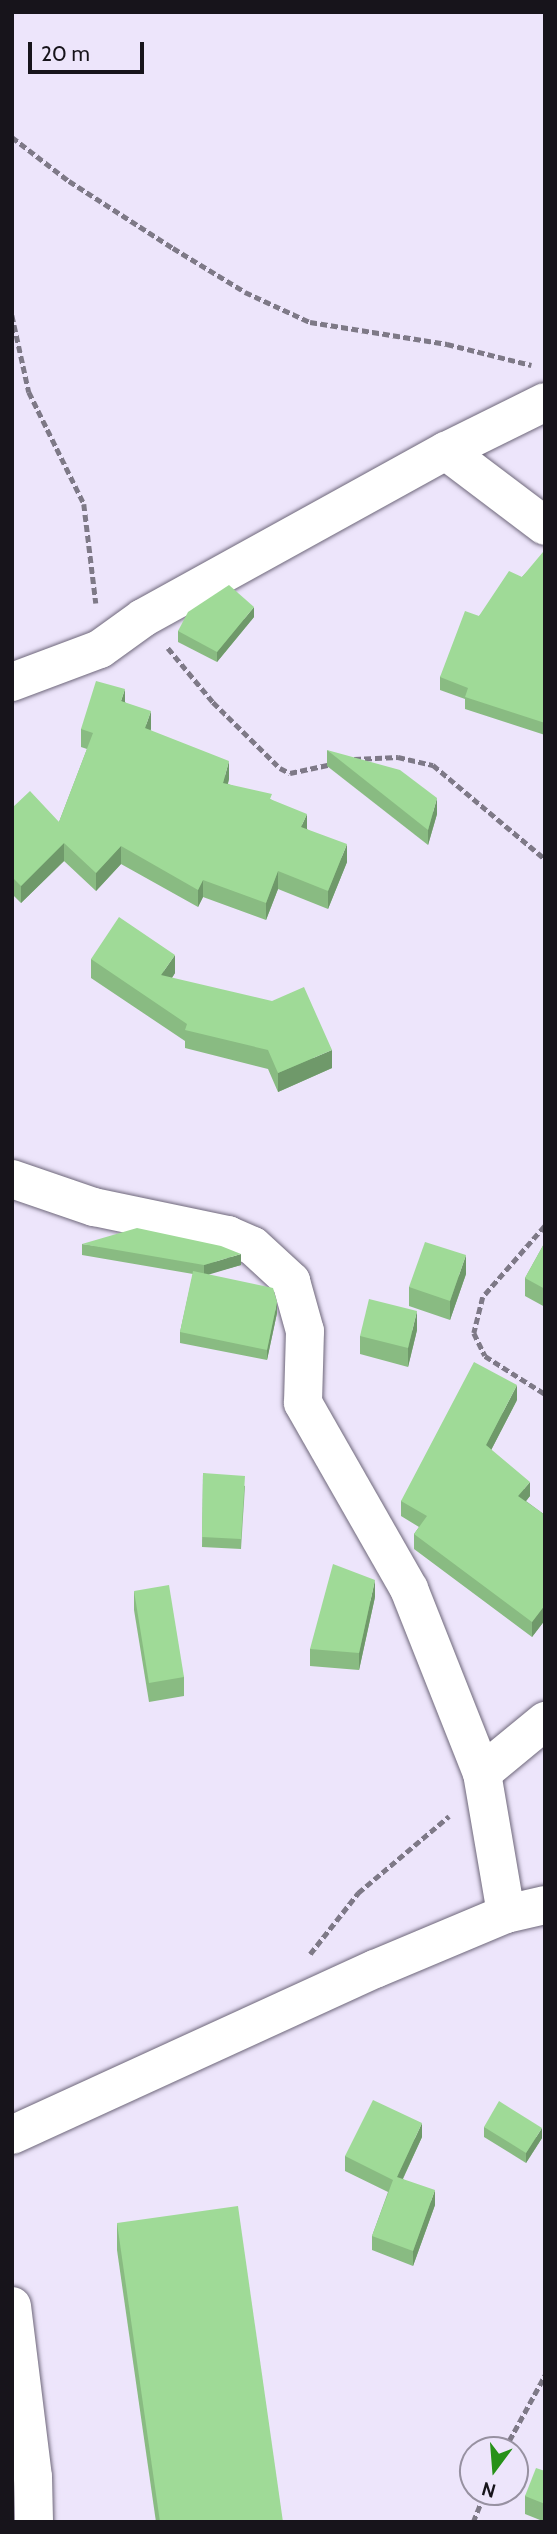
<!DOCTYPE html>
<html>
<head>
<meta charset="utf-8">
<style>
  body { margin:0 }
  #map { position:relative; width:557px; height:2534px; overflow:hidden; background:#ede5fb; font-family:Cabin,sans-serif }
  div>[style] { position:absolute }
  .path>* { height:4.5px; margin-top:-2.25px; transform-origin:0; background:repeating-linear-gradient(90deg,#7e7987 0 7px,transparent 0 10.5px) }
  .roads { filter:drop-shadow(0 0 2px #6e677a) drop-shadow(0 0 2px #6e677a) }
  .minor>* { height:38px; margin:-19px; padding:0 19px; transform-origin:19px; border-radius:19px; background:#fff }
  .wall>* { inset:0; background:#89bb82 }
  .shaded-wall>* { inset:0; background:#6f996a }
  .building>* { inset:0; background:#9fda97 }
  span { translate:-50% -50%; white-space:nowrap; text-align:center; line-height:1.15; -webkit-text-stroke:7px #ede5fb; paint-order:stroke }
  .frame { position:absolute; inset:0; border:14px solid #17141b; pointer-events:none }
  .north { position:absolute; left:459px; top:2436px; width:70px; height:70px; box-sizing:border-box; background:#ede5fb; border:2px solid #9791a1; border-radius:50%; rotate:196deg; font-size:19px; font-weight:700; line-height:28px; text-align:center; color:#17141b }
  .north::after { content:''; display:block; margin:auto; width:24px; height:32px; background:#269118; clip-path:polygon(50% 0,100% 100%,50% 72%,0 100%) }
  .scale { position:absolute; left:28px; top:42px; width:116px; height:32px; box-sizing:border-box; border:4px solid #17141b; border-top:0; padding-left:9px; font-size:21px; line-height:24px; white-space:nowrap; color:#17141b; -webkit-text-stroke:5px #ede5fb; paint-order:stroke }
</style>
</head>
<body>
<div id="map">
  <div class="path">
    <div style="left:12px;top:137px;width:72px;rotate:37.7deg"></div>
    <div style="left:69px;top:181px;width:124px;rotate:32.8deg"></div>
    <div style="left:173px;top:248px;width:84px;rotate:31.4deg"></div>
    <div style="left:245px;top:292px;width:72px;rotate:24.8deg"></div>
    <div style="left:310px;top:322px;width:139px;rotate:9.1deg"></div>
    <div style="left:447px;top:344px;width:87px;rotate:14deg"></div>
    <div style="left:12px;top:315px;width:79px;rotate:77.6deg"></div>
    <div style="left:29px;top:392px;width:125px;rotate:63.8deg"></div>
    <div style="left:84px;top:504px;width:100px;rotate:83.1deg"></div>
    <div style="left:168px;top:648px;width:70px;rotate:50.2deg"></div>
    <div style="left:213px;top:702px;width:94px;rotate:44.6deg"></div>
    <div style="left:280px;top:768px;width:11px;rotate:27deg"></div>
    <div style="left:290px;top:773px;width:43px;rotate:-12.1deg"></div>
    <div style="left:354px;top:759px;width:44px;rotate:-2.6deg"></div>
    <div style="left:398px;top:757px;width:36px;rotate:13deg"></div>
    <div style="left:433px;top:765px;width:146px;rotate:40deg"></div>
    <div style="left:545px;top:1226px;width:94px;rotate:131.1deg"></div>
    <div style="left:483px;top:1297px;width:37px;rotate:104deg"></div>
    <div style="left:474px;top:1333px;width:25px;rotate:64deg"></div>
    <div style="left:485px;top:1356px;width:71px;rotate:32.3deg"></div>
    <div style="left:310px;top:1954px;width:78px;rotate:-51.8deg"></div>
    <div style="left:358px;top:1893px;width:119px;rotate:-40.2deg"></div>
    <div style="left:504px;top:2450px;width:85px;rotate:-61.3deg"></div>
    <div style="left:473px;top:2522px;width:32px;rotate:-68deg"></div>
  </div>
  <div class="roads">
    <div class="minor">
      <div style="left:446px;top:451px;width:124px;rotate:37.1deg"></div>
      <div style="left:12px;top:682px;width:94px;rotate:-20.6deg"></div>
      <div style="left:100px;top:649px;width:53px;rotate:-35.8deg"></div>
      <div style="left:143px;top:618px;width:346px;rotate:-28.9deg"></div>
      <div style="left:446px;top:451px;width:110px;rotate:-26.3deg"></div>
      <div style="left:12px;top:1179px;width:87px;rotate:18.9deg"></div>
      <div style="left:94px;top:1207px;width:137px;rotate:11.8deg"></div>
      <div style="left:228px;top:1235px;width:27px;rotate:24deg"></div>
      <div style="left:253px;top:1246px;width:52px;rotate:42.6deg"></div>
      <div style="left:291px;top:1281px;width:52px;rotate:74.4deg"></div>
      <div style="left:305px;top:1331px;width:72px;rotate:91.6deg"></div>
      <div style="left:303px;top:1403px;width:214px;rotate:60.3deg"></div>
      <div style="left:409px;top:1589px;width:198px;rotate:68.4deg"></div>
      <div style="left:482px;top:1773px;width:143px;rotate:80.3deg"></div>
      <div style="left:482px;top:1773px;width:82px;rotate:-39.5deg"></div>
      <div style="left:12px;top:2135px;width:399px;rotate:-24.6deg"></div>
      <div style="left:375px;top:1969px;width:142px;rotate:-22.8deg"></div>
      <div style="left:506px;top:1914px;width:40px;rotate:-13deg"></div>
      <div style="left:12px;top:2306px;width:172px;rotate:83deg"></div>
      <div style="left:33px;top:2477px;width:45px;rotate:88.7deg"></div>
    </div>
  </div>
  <div class="wall">
    <div style="clip-path:polygon(545px 554px,545px 735px,465px 709px,465px 699px,440px 690px,440px 677px,479px 616px,522px 577px)"></div>
    <div style="clip-path:polygon(254px 617px,217px 662px,178px 642px,178px 631px)"></div>
    <div style="clip-path:polygon(125px 702px,151px 729px,150px 730px,229px 779px,228px 784px,272px 800px,347px 862px,328px 909px,278px 889px,266px 920px,203px 897px,198px 907px,121px 864px,96px 891px,64px 861px,21px 903px,12px 894px,12px 808px,59px 822px,87px 749px,81px 747px,81px 729px)"></div>
    <div style="clip-path:polygon(327px 750px,437px 814px,428px 845px,327px 766px)"></div>
    <div style="clip-path:polygon(91px 959px,175px 973px,172px 978px,332px 1068px,278px 1092px,268px 1069px,185px 1048px,185px 1041px,91px 978px)"></div>
    <div style="clip-path:polygon(545px 1242px,545px 1307px,525px 1296px,525px 1278px)"></div>
    <div style="clip-path:polygon(82px 1244px,241px 1265px,208px 1274px,277px 1313px,267px 1360px,180px 1343px,180px 1332px,193px 1274px,82px 1255px)"></div>
    <div style="clip-path:polygon(466px 1274px,450px 1320px,409px 1306px,409px 1287px)"></div>
    <div style="clip-path:polygon(417px 1330px,408px 1367px,360px 1354px,360px 1336px)"></div>
    <div style="clip-path:polygon(517px 1400px,491px 1450px,530px 1496px,526px 1501px,545px 1515px,545px 1620px,532px 1637px,414px 1549px,414px 1534px,419px 1527px,401px 1516px,401px 1501px)"></div>
    <div style="clip-path:polygon(203px 1473px,245px 1486px,241px 1549px,202px 1547px)"></div>
    <div style="clip-path:polygon(134px 1591px,184px 1677px,184px 1696px,149px 1702px,134px 1610px)"></div>
    <div style="clip-path:polygon(375px 1597px,359px 1670px,310px 1666px,310px 1649px)"></div>
    <div style="clip-path:polygon(484px 2127px,542px 2138px,526px 2163px,484px 2137px)"></div>
    <div style="clip-path:polygon(422px 2137px,403px 2179px,435px 2205px,413px 2266px,372px 2250px,372px 2236px,388px 2192px,345px 2171px,345px 2156px)"></div>
    <div style="clip-path:polygon(117px 2223px,283px 2522px,156px 2522px,117px 2250px)"></div>
    <div style="clip-path:polygon(545px 2471px,545px 2522px,525px 2514px,525px 2496px)"></div>
  </div>
  <div class="shaded-wall">
    <div style="clip-path:polygon(254px 607px,254px 617px,217px 662px,217px 652px)"></div>
    <div style="clip-path:polygon(125px 689px,125px 707px,121px 701px)"></div>
    <div style="clip-path:polygon(151px 711px,151px 729px,145px 746px,145px 728px)"></div>
    <div style="clip-path:polygon(229px 761px,229px 779px,223px 800px,223px 783px)"></div>
    <div style="clip-path:polygon(437px 798px,437px 814px,428px 845px,428px 830px)"></div>
    <div style="clip-path:polygon(307px 814px,307px 831px,301px 827px)"></div>
    <div style="clip-path:polygon(64px 843px,64px 861px,21px 903px,21px 886px)"></div>
    <div style="clip-path:polygon(347px 844px,347px 862px,328px 909px,328px 891px)"></div>
    <div style="clip-path:polygon(121px 846px,121px 864px,96px 891px,96px 873px)"></div>
    <div style="clip-path:polygon(278px 871px,278px 889px,266px 920px,266px 903px)"></div>
    <div style="clip-path:polygon(203px 880px,203px 897px,198px 907px,198px 890px)"></div>
    <div style="clip-path:polygon(175px 955px,175px 973px,161px 994px,161px 975px)"></div>
    <div style="clip-path:polygon(332px 1050px,332px 1068px,278px 1092px,278px 1073px)"></div>
    <div style="clip-path:polygon(241px 1254px,241px 1265px,204px 1276px,204px 1265px)"></div>
    <div style="clip-path:polygon(466px 1255px,466px 1274px,450px 1320px,450px 1301px)"></div>
    <div style="clip-path:polygon(277px 1302px,277px 1313px,267px 1360px,267px 1350px)"></div>
    <div style="clip-path:polygon(417px 1311px,417px 1330px,408px 1367px,408px 1348px)"></div>
    <div style="clip-path:polygon(517px 1385px,517px 1400px,486px 1460px,486px 1445px)"></div>
    <div style="clip-path:polygon(530px 1482px,530px 1496px,518px 1511px,518px 1496px)"></div>
    <div style="clip-path:polygon(375px 1580px,375px 1597px,359px 1670px,359px 1653px)"></div>
    <div style="clip-path:polygon(545px 1605px,545px 1620px,532px 1637px,532px 1622px)"></div>
    <div style="clip-path:polygon(422px 2123px,422px 2137px,397px 2191px,397px 2177px)"></div>
    <div style="clip-path:polygon(542px 2128px,542px 2138px,526px 2163px,526px 2153px)"></div>
    <div style="clip-path:polygon(435px 2190px,435px 2205px,413px 2266px,413px 2251px)"></div>
  </div>
  <div class="building">
    <div style="clip-path:polygon(543px 552px,545px 554px,545px 723px,465px 697px,468px 688px,440px 677px,465px 611px,479px 616px,509px 571px,522px 577px)"></div>
    <div style="clip-path:polygon(229px 585px,254px 607px,217px 652px,178px 631px,188px 612px)"></div>
    <div style="clip-path:polygon(96px 681px,125px 689px,121px 701px,151px 711px,145px 728px,229px 761px,223px 783px,272px 794px,270px 799px,307px 814px,301px 827px,347px 844px,328px 891px,278px 871px,266px 903px,203px 880px,198px 890px,121px 846px,96px 873px,64px 843px,21px 886px,12px 877px,12px 808px,30px 791px,59px 822px,93px 733px,81px 729px)"></div>
    <div style="clip-path:polygon(327px 750px,400px 770px,437px 798px,428px 830px)"></div>
    <div style="clip-path:polygon(119px 917px,175px 955px,161px 975px,272px 1001px,304px 987px,332px 1050px,278px 1073px,268px 1050px,185px 1030px,187px 1024px,91px 959px)"></div>
    <div style="clip-path:polygon(137px 1228px,221px 1246px,241px 1254px,204px 1265px,82px 1244px)"></div>
    <div style="clip-path:polygon(425px 1242px,466px 1255px,450px 1301px,409px 1287px)"></div>
    <div style="clip-path:polygon(545px 1242px,545px 1289px,525px 1278px)"></div>
    <div style="clip-path:polygon(193px 1271px,273px 1288px,277px 1302px,267px 1350px,180px 1332px)"></div>
    <div style="clip-path:polygon(369px 1299px,417px 1311px,408px 1348px,360px 1336px)"></div>
    <div style="clip-path:polygon(474px 1362px,517px 1385px,486px 1445px,530px 1482px,518px 1496px,545px 1515px,545px 1605px,532px 1622px,414px 1534px,427px 1516px,401px 1501px)"></div>
    <div style="clip-path:polygon(203px 1473px,245px 1476px,241px 1539px,202px 1537px)"></div>
    <div style="clip-path:polygon(333px 1564px,375px 1580px,359px 1653px,310px 1649px)"></div>
    <div style="clip-path:polygon(169px 1585px,184px 1677px,149px 1683px,134px 1591px)"></div>
    <div style="clip-path:polygon(373px 2100px,422px 2123px,397px 2177px,435px 2190px,413px 2251px,372px 2236px,393px 2180px,345px 2156px)"></div>
    <div style="clip-path:polygon(499px 2101px,542px 2128px,526px 2153px,484px 2127px)"></div>
    <div style="clip-path:polygon(238px 2206px,283px 2522px,160px 2522px,117px 2223px)"></div>
    <div style="clip-path:polygon(536px 2468px,545px 2471px,545px 2504px,525px 2496px)"></div>
  </div>
  <div class="frame"></div>
  <div class="north">N</div>
  <div class="scale">20 m</div>
</div>
</body>
</html>
